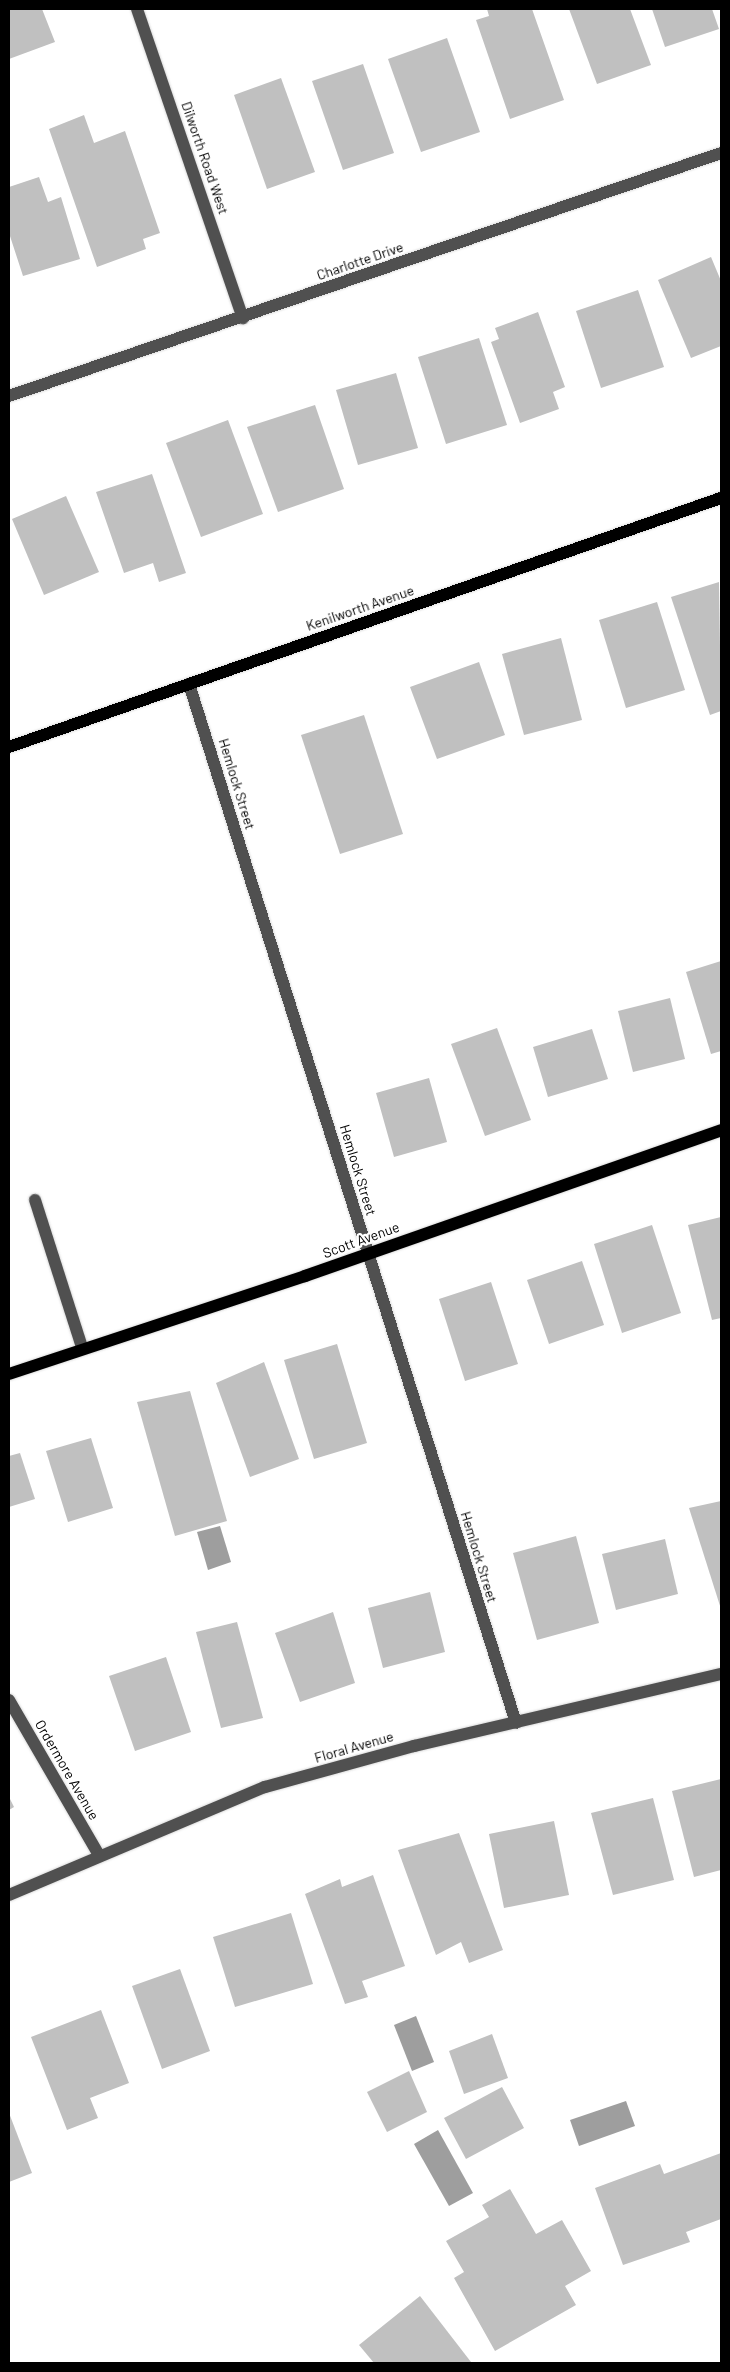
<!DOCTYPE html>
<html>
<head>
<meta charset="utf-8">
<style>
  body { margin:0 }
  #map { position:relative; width:730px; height:2372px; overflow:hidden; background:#fff; font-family:Barlow,sans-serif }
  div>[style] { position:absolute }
  .water>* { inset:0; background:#9e9e9e }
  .building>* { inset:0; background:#c0c0c0 }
  .roads { filter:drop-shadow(0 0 1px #dbdbdb) drop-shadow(0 0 1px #dbdbdb) }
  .minor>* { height:12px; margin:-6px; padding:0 6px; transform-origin:6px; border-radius:6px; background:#505050 }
  .major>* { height:12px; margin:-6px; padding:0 6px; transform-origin:6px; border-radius:6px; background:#000 }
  span { translate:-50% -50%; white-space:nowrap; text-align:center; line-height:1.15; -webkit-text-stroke:4.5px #fff; paint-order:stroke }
  .street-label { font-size:14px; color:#000 }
  .frame { position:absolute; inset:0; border:10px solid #000; pointer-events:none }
</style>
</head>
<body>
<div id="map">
  <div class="water">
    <div style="clip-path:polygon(220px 1526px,231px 1562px,208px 1570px,197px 1532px)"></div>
    <div style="clip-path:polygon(416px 2016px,434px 2062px,412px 2071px,394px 2025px)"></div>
    <div style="clip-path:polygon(626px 2101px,635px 2126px,579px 2146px,570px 2120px)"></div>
    <div style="clip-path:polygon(438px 2130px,473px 2193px,449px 2206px,414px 2144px)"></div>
  </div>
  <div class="building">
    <div style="clip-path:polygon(9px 9px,42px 9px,55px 42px,9px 59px)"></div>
    <div style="clip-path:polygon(487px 9px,532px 9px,564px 100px,510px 119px,476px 20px,489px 16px)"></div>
    <div style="clip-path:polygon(569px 9px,630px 9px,651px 65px,597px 84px)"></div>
    <div style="clip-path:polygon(652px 9px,712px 9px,719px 29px,665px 47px)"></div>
    <div style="clip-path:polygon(447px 38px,480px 132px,421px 152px,388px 59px)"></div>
    <div style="clip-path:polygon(363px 64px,394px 153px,343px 170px,312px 81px)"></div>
    <div style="clip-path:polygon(281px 78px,315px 172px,267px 189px,234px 95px)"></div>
    <div style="clip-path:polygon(84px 115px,94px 143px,125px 131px,160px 233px,143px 239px,146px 249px,97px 267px,49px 129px)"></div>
    <div style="clip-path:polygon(39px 177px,48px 202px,61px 197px,80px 259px,23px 276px,9px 233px,9px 187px)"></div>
    <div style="clip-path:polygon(711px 257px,721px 281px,721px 346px,691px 358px,658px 280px)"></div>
    <div style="clip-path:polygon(638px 290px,664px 367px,601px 388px,576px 311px)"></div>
    <div style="clip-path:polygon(538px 312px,565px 387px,553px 392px,559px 409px,520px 423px,491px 342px,499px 339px,495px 328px)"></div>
    <div style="clip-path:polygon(479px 338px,507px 425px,446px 444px,418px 357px)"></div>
    <div style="clip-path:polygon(396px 373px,418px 448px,358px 465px,336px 390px)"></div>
    <div style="clip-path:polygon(315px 405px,344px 489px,278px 512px,247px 427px)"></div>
    <div style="clip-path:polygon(228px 420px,263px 514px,201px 537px,166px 443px)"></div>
    <div style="clip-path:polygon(152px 474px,186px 573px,159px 582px,153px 563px,124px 573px,96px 492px)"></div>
    <div style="clip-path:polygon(66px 496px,99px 572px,44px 595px,12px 519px)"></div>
    <div style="clip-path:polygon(719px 582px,721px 711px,710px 715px,671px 597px)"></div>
    <div style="clip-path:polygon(657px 602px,685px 690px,626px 708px,599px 620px)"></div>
    <div style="clip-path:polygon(561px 638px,582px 720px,524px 735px,502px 654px)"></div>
    <div style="clip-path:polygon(479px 662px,505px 735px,437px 759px,410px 687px)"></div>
    <div style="clip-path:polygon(364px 715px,403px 834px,340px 854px,301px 735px)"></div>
    <div style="clip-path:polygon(721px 961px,721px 1051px,711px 1054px,686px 972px)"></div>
    <div style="clip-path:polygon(670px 998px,685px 1059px,633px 1072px,618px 1011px)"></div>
    <div style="clip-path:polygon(497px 1028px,531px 1120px,485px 1136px,451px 1044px)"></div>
    <div style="clip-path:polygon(592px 1029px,608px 1079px,548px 1097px,533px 1047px)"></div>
    <div style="clip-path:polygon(429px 1078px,447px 1142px,394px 1157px,376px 1093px)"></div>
    <div style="clip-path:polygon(721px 1217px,721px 1318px,712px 1320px,688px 1225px)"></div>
    <div style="clip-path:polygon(652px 1225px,681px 1313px,622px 1333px,594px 1244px)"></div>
    <div style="clip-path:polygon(582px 1261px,604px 1325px,549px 1344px,527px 1280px)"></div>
    <div style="clip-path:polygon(491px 1282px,518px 1364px,465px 1381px,439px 1299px)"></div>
    <div style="clip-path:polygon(337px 1344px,367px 1443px,314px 1459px,284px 1360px)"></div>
    <div style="clip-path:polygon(264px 1362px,299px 1459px,250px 1477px,216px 1383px)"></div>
    <div style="clip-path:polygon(190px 1391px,227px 1521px,175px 1536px,137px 1402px)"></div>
    <div style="clip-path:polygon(91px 1438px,113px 1508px,68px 1522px,46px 1451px)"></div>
    <div style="clip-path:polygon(20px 1453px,35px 1499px,9px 1507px,9px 1456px)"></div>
    <div style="clip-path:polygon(721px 1501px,721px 1609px,689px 1508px)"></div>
    <div style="clip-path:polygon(576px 1536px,599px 1623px,537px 1640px,513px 1553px)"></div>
    <div style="clip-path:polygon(665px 1539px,678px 1594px,616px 1610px,602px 1554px)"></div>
    <div style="clip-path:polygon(430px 1592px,445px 1652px,383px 1668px,368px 1608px)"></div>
    <div style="clip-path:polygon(333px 1612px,355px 1683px,300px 1702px,275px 1633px)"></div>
    <div style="clip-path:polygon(237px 1622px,263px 1718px,221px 1728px,196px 1632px)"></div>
    <div style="clip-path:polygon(166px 1657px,191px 1732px,135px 1751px,109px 1676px)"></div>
    <div style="clip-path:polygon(721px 1779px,721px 1870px,694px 1877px,672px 1791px)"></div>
    <div style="clip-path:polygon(9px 1797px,14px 1807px,9px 1810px)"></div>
    <div style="clip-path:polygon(653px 1798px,674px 1880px,613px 1895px,591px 1813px)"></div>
    <div style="clip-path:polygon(554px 1821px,569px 1895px,504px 1908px,489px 1834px)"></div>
    <div style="clip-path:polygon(459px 1833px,503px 1950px,469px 1963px,461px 1942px,436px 1955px,398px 1850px)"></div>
    <div style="clip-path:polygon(373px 1875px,405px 1966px,362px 1981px,368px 1997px,345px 2004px,305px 1894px,340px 1879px,342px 1887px)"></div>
    <div style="clip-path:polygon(291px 1913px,313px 1984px,235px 2007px,213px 1937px)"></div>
    <div style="clip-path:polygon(180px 1969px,210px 2051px,162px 2069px,132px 1986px)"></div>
    <div style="clip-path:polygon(101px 2010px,129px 2083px,90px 2098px,98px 2118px,67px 2130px,31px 2037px)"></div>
    <div style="clip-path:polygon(492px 2034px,508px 2078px,464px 2094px,449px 2051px)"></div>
    <div style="clip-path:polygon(409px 2071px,427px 2112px,387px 2132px,367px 2092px)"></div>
    <div style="clip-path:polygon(502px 2087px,524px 2128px,466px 2159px,444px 2118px)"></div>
    <div style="clip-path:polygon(9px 2113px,32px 2173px,9px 2182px)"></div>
    <div style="clip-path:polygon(721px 2153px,721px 2219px,686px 2232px,690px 2242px,623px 2265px,595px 2188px,660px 2164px,664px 2174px)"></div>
    <div style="clip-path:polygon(510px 2189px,536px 2234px,562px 2220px,591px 2271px,565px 2286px,576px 2305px,495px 2351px,454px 2278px,464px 2272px,446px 2241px,489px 2217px,482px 2205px)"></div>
    <div style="clip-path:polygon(420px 2296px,471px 2362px,470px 2363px,374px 2363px,359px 2345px)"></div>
  </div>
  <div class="roads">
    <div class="minor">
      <div style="left:137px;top:9px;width:327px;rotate:71.1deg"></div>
      <div style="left:9px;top:396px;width:752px;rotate:-18.84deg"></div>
      <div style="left:189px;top:684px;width:1089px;rotate:72.53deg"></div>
      <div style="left:35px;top:1200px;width:154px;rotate:72.3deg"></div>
      <div style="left:9px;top:1700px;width:179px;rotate:59.9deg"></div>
      <div style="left:9px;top:1895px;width:278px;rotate:-22.9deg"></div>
      <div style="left:265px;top:1787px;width:155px;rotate:-15.4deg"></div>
      <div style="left:414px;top:1746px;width:315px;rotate:-13.2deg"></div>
    </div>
    <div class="major">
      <div style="left:9px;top:747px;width:754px;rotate:-19.28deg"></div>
      <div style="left:9px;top:1374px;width:312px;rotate:-18.3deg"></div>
      <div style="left:305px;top:1276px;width:441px;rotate:-19.3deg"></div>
    </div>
  </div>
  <div class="street-label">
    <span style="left:205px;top:158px;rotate:71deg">Dilworth Road West</span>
    <span style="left:360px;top:261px;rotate:-19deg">Charlotte Drive</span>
    <span style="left:360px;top:608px;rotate:-19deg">Kenilworth Avenue</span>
    <span style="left:237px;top:784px;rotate:73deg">Hemlock Street</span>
    <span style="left:358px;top:1170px;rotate:73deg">Hemlock Street</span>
    <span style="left:361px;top:1240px;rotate:-20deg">Scott Avenue</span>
    <span style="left:479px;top:1557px;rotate:73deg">Hemlock Street</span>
    <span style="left:354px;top:1747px;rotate:-16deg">Floral Avenue</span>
    <span style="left:67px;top:1770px;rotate:60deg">Ordermore Avenue</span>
  </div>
  <div class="frame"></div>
</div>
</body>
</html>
